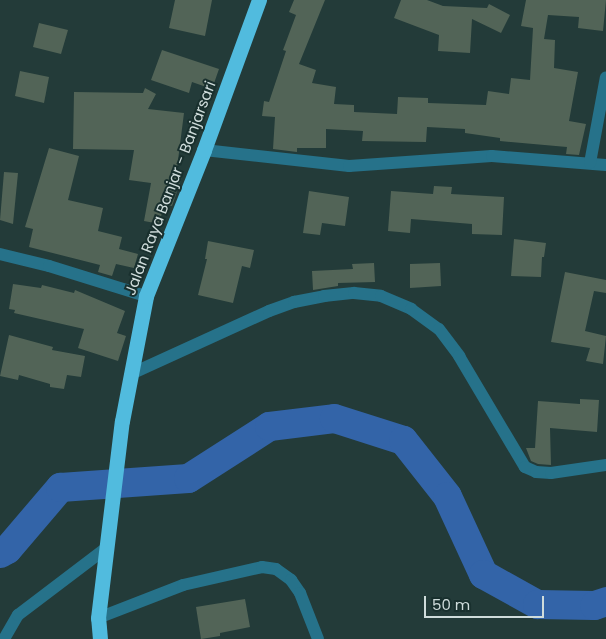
<!DOCTYPE html>
<html>
<head>
<meta charset="utf-8">
<style>
  body { margin:0 }
  #map { position:relative; width:606px; height:639px; overflow:hidden; background:#233b39; font-family:Poppins,sans-serif }
  div>[style] { position:absolute }
  .river>* { height:29px; margin:-14.5px; padding:0 14.5px; transform-origin:14.5px; border-radius:14.5px; background:#3364a8 }
  .building>* { inset:0; background:#526457 }
  .minor>* { height:12px; margin:-6px; padding:0 6px; transform-origin:6px; border-radius:6px; background:#26728a }
  .highway>* { height:15px; margin:-7.5px; padding:0 7.5px; transform-origin:7.5px; border-radius:7.5px; background:#51bbde }
  span { translate:-50% -50%; white-space:nowrap; text-align:center; line-height:1.15; -webkit-text-stroke:4px #19302e; paint-order:stroke }
  .street-label { font-size:15px; color:#cfdcdb }
  .scale { position:absolute; left:424px; top:596px; width:120px; height:22px; box-sizing:border-box; border:2px solid #cfdcdb; border-top:0; padding-left:6px; font-size:15px; line-height:18px; white-space:nowrap; color:#cfdcdb; -webkit-text-stroke:4px #19302e; paint-order:stroke }
</style>
</head>
<body>
<div id="map">
  <div class="river">
    <div style="left:0;top:553px;width:8px;rotate:-30deg"></div>
    <div style="left:7px;top:549px;width:82px;rotate:-49.5deg"></div>
    <div style="left:60px;top:487px;width:128px;rotate:-4deg"></div>
    <div style="left:188px;top:478px;width:96px;rotate:-32.7deg"></div>
    <div style="left:269px;top:426px;width:65px;rotate:-7deg"></div>
    <div style="left:334px;top:418px;width:72px;rotate:17.7deg"></div>
    <div style="left:403px;top:440px;width:71px;rotate:51.8deg"></div>
    <div style="left:447px;top:496px;width:86px;rotate:65.2deg"></div>
    <div style="left:483px;top:574px;width:62px;rotate:29.1deg"></div>
    <div style="left:537px;top:604px;width:57px;rotate:1deg"></div>
    <div style="left:594px;top:605px;width:13px;rotate:-18deg"></div>
  </div>
  <div class="building">
    <div style="clip-path:polygon(175px 0,212px 0,205px 36px,169px 28px)"></div>
    <div style="clip-path:polygon(294px 0,325px 0,299px 64px,316px 70px,312px 83px,336px 87px,334px 104px,354px 105px,354px 112px,397px 114px,398px 97px,428px 98px,428px 103px,486px 105px,488px 91px,509px 94px,511px 78px,530px 80px,533px 28px,521px 26px,526px 0,606px 0,603px 31px,578px 28px,579px 17px,548px 15px,544px 39px,555px 40px,554px 68px,578px 72px,569px 121px,586px 124px,579px 155px,566px 154px,567px 147px,500px 141px,500px 138px,465px 133px,465px 129px,427px 127px,426px 142px,362px 141px,363px 131px,326px 129px,326px 148px,297px 148px,297px 152px,273px 149px,275px 117px,262px 116px,264px 101px,269px 102px,286px 51px,283px 50px,296px 15px,289px 12px)"></div>
    <div style="clip-path:polygon(401px 0,427px 0,443px 6px,487px 8px,489px 4px,510px 15px,501px 33px,472px 19px,470px 53px,438px 51px,439px 35px,394px 18px)"></div>
    <div style="clip-path:polygon(39px 23px,68px 30px,61px 54px,33px 47px)"></div>
    <div style="clip-path:polygon(162px 50px,219px 69px,212px 89px,192px 82px,189px 93px,151px 80px)"></div>
    <div style="clip-path:polygon(20px 71px,49px 77px,44px 103px,15px 96px)"></div>
    <div style="clip-path:polygon(145px 88px,156px 94px,148px 109px,184px 113px,176px 176px,182px 177px,172px 206px,163px 204px,160px 224px,144px 221px,151px 183px,129px 180px,134px 150px,73px 149px,74px 92px,143px 93px)"></div>
    <div style="clip-path:polygon(49px 148px,79px 156px,68px 200px,103px 208px,98px 231px,122px 237px,119px 249px,138px 254px,134px 268px,116px 264px,112px 276px,98px 272px,100px 265px,29px 247px,33px 229px,25px 227px)"></div>
    <div style="clip-path:polygon(4px 172px,18px 173px,13px 224px,0 220px)"></div>
    <div style="clip-path:polygon(434px 186px,452px 187px,451px 194px,504px 197px,502px 235px,472px 234px,472px 224px,411px 219px,410px 233px,388px 231px,391px 191px,433px 194px)"></div>
    <div style="clip-path:polygon(309px 191px,349px 197px,345px 226px,322px 223px,320px 235px,303px 233px)"></div>
    <div style="clip-path:polygon(514px 239px,546px 243px,544px 257px,542px 257px,541px 277px,511px 276px)"></div>
    <div style="clip-path:polygon(208px 241px,254px 250px,250px 268px,242px 266px,233px 303px,198px 295px,207px 259px,205px 259px)"></div>
    <div style="clip-path:polygon(374px 263px,375px 282px,338px 283px,338px 286px,313px 290px,312px 271px,353px 269px,352px 264px)"></div>
    <div style="clip-path:polygon(440px 263px,441px 286px,410px 288px,410px 264px)"></div>
    <div style="clip-path:polygon(565px 272px,606px 280px,606px 293px,594px 291px,585px 331px,606px 336px,603px 364px,586px 361px,590px 348px,551px 342px)"></div>
    <div style="clip-path:polygon(13px 284px,41px 288px,42px 285px,74px 293px,75px 290px,125px 311px,117px 333px,126px 336px,118px 361px,78px 348px,84px 329px,14px 313px,15px 310px,9px 309px)"></div>
    <div style="clip-path:polygon(9px 335px,53px 347px,52px 350px,85px 356px,81px 377px,67px 375px,64px 389px,50px 387px,50px 384px,19px 375px,18px 380px,0 376px)"></div>
    <div style="clip-path:polygon(580px 399px,599px 400px,597px 432px,550px 428px,551px 465px,538px 464px,531px 461px,526px 448px,535px 448px,538px 401px,580px 404px)"></div>
    <div style="clip-path:polygon(245px 599px,250px 627px,220px 633px,220px 636px,201px 639px,196px 607px)"></div>
  </div>
  <div class="minor">
    <div style="left:204px;top:150px;width:146px;rotate:6.3deg"></div>
    <div style="left:349px;top:166px;width:143px;rotate:-4deg"></div>
    <div style="left:492px;top:156px;width:114px;rotate:4.5deg"></div>
    <div style="left:590px;top:163px;width:87px;rotate:-79.5deg"></div>
    <div style="left:0;top:254px;width:50px;rotate:13.8deg"></div>
    <div style="left:49px;top:266px;width:102px;rotate:17.2deg"></div>
    <div style="left:133px;top:373px;width:149px;rotate:-24.5deg"></div>
    <div style="left:269px;top:311px;width:27px;rotate:-20deg"></div>
    <div style="left:294px;top:302px;width:31px;rotate:-11deg"></div>
    <div style="left:324px;top:296px;width:30px;rotate:-6deg"></div>
    <div style="left:354px;top:293px;width:27px;rotate:6deg"></div>
    <div style="left:381px;top:296px;width:33px;rotate:23deg"></div>
    <div style="left:411px;top:309px;width:34px;rotate:36deg"></div>
    <div style="left:439px;top:329px;width:34px;rotate:53deg"></div>
    <div style="left:459px;top:356px;width:129px;rotate:59.3deg"></div>
    <div style="left:525px;top:467px;width:12px;rotate:24deg"></div>
    <div style="left:536px;top:472px;width:15px;rotate:4deg"></div>
    <div style="left:551px;top:473px;width:56px;rotate:-8.3deg"></div>
    <div style="left:98px;top:618px;width:91px;rotate:-21.2deg"></div>
    <div style="left:183px;top:585px;width:81px;rotate:-12.8deg"></div>
    <div style="left:262px;top:567px;width:14px;rotate:8deg"></div>
    <div style="left:276px;top:569px;width:19px;rotate:36deg"></div>
    <div style="left:291px;top:580px;width:16px;rotate:55deg"></div>
    <div style="left:300px;top:593px;width:49px;rotate:68.6deg"></div>
    <div style="left:4px;top:639px;width:28px;rotate:-60deg"></div>
    <div style="left:18px;top:615px;width:109px;rotate:-37.2deg"></div>
  </div>
  <div class="highway">
    <div style="left:100px;top:639px;width:21px;rotate:-95deg"></div>
    <div style="left:98px;top:618px;width:198px;rotate:-83.1deg"></div>
    <div style="left:122px;top:421px;width:127px;rotate:-79.1deg"></div>
    <div style="left:146px;top:296px;width:157px;rotate:-68.3deg"></div>
    <div style="left:204px;top:150px;width:160px;rotate:-69.9deg"></div>
  </div>
  <div class="street-label">
    <span style="left:170px;top:188px;rotate:-69deg">Jalan Raya Banjar - Banjarsari</span>
  </div>
  <div class="scale">50 m</div>
</div>
</body>
</html>
